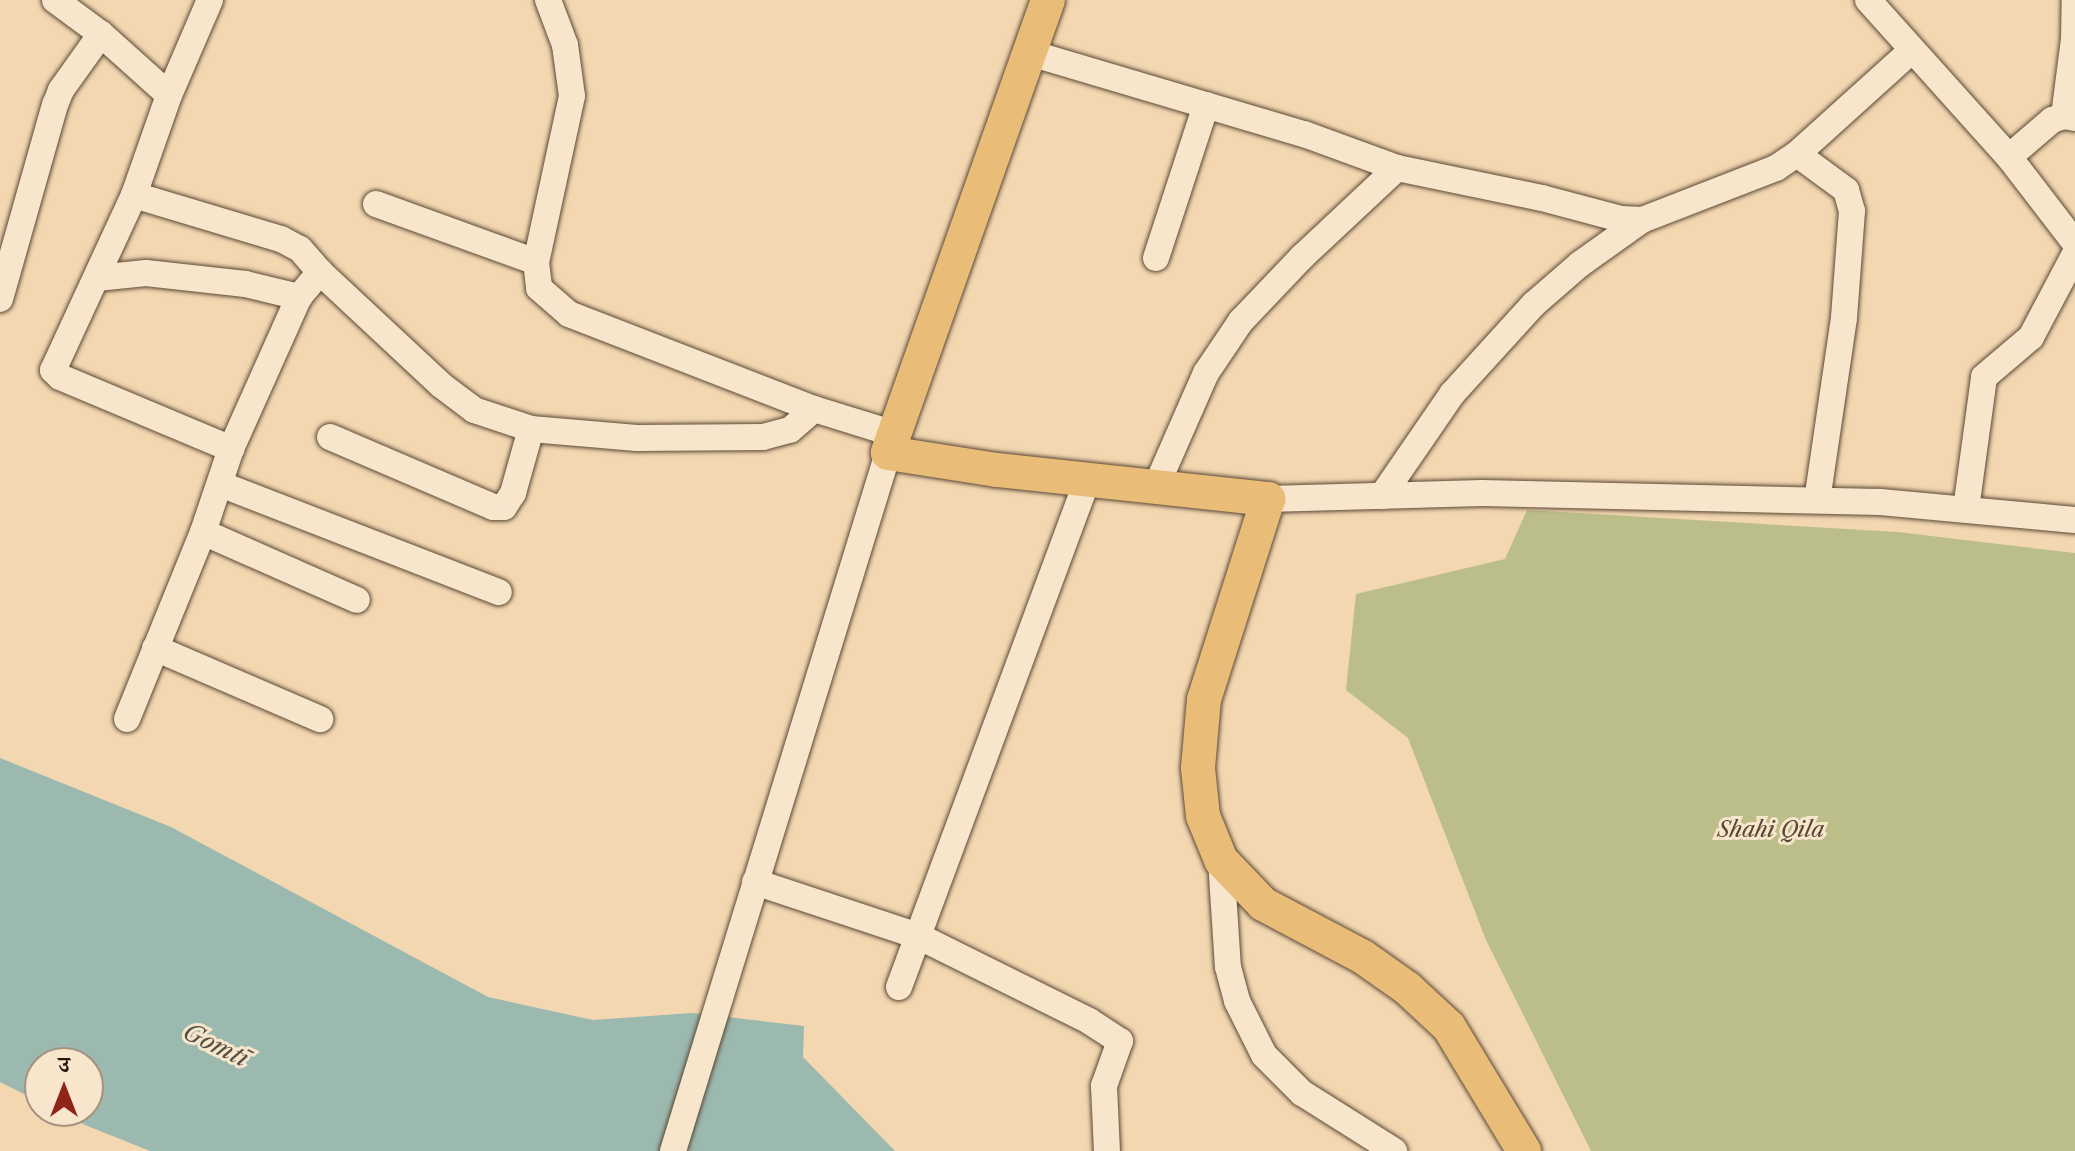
<!DOCTYPE html>
<html>
<head>
<meta charset="utf-8">
<style>
  body { margin:0 }
  #map { position:relative; width:2075px; height:1151px; overflow:hidden; background:#f2d7b0; font-family:"Libre Caslon Text","Noto Serif Devanagari",serif }
  div>[style] { position:absolute }
  .green>* { inset:0; background:#bcbe8a }
  .water>* { inset:0; background:#9bb9af }
  .roads { filter:drop-shadow(0 0 2px #5c4837) drop-shadow(0 0 2px #5c4837) }
  .minor>* { height:26px; margin:-13px; padding:0 13px; transform-origin:13px; border-radius:13px; background:#f7e5cc }
  .major>* { height:34px; margin:-17px; padding:0 17px; transform-origin:17px; border-radius:17px; background:#e9bc78 }
  span { translate:-50% -50%; white-space:nowrap; text-align:center; line-height:1.15; -webkit-text-stroke:6px #f7e5cc; paint-order:stroke }
  .park-label { font-size:22px; color:#564a34; font-style:italic }
  .water-label { font-size:24px; color:#525047; font-style:italic }
  .north { position:absolute; left:24px; top:1047px; width:80px; height:80px; box-sizing:border-box; background:#f7e5cc; border:2px solid #a59380; border-radius:50%; rotate:0deg; font-size:22px; font-weight:700; line-height:32px; text-align:center; color:#2a180f }
  .north::after { content:''; display:block; margin:auto; width:28px; height:36px; background:#8f2418; clip-path:polygon(50% 0,100% 100%,50% 72%,0 100%) }
</style>
</head>
<body>
<div id="map">
  <div class="green">
    <div style="clip-path:polygon(1527px 510px,1898px 532px,2075px 553px,2075px 1151px,1591px 1151px,1486px 940px,1408px 738px,1346px 690px,1356px 594px,1505px 559px)"></div>
  </div>
  <div class="water">
    <div style="clip-path:polygon(0 758px,171px 827px,488px 997px,593px 1020px,692px 1013px,804px 1026px,803px 1057px,895px 1151px,150px 1151px,85px 1125px,58px 1111px,88px 1111px,88px 1063px,40px 1063px,40px 1102px,0 1082px)"></div>
  </div>
  <div class="roads">
    <div class="minor">
      <div style="left:55px;top:0;width:57px;rotate:36.5deg"></div>
      <div style="left:101px;top:34px;width:91px;rotate:41.9deg"></div>
      <div style="left:210px;top:0;width:103px;rotate:113.3deg"></div>
      <div style="left:169px;top:95px;width:106px;rotate:109.3deg"></div>
      <div style="left:134px;top:195px;width:193px;rotate:114.8deg"></div>
      <div style="left:53px;top:370px;width:10px;rotate:45deg"></div>
      <div style="left:60px;top:377px;width:186px;rotate:22.8deg"></div>
      <div style="left:548px;top:0;width:48px;rotate:69.3deg"></div>
      <div style="left:565px;top:45px;width:51px;rotate:82.2deg"></div>
      <div style="left:572px;top:96px;width:170px;rotate:102.2deg"></div>
      <div style="left:536px;top:262px;width:26px;rotate:83deg"></div>
      <div style="left:539px;top:288px;width:40px;rotate:41deg"></div>
      <div style="left:569px;top:314px;width:263px;rotate:21.2deg"></div>
      <div style="left:814px;top:409px;width:85px;rotate:17.2deg"></div>
      <div style="left:1868px;top:0;width:211px;rotate:48.1deg"></div>
      <div style="left:2009px;top:157px;width:108px;rotate:52.5deg"></div>
      <div style="left:1030px;top:53px;width:286px;rotate:16.5deg"></div>
      <div style="left:1304px;top:134px;width:99px;rotate:20.1deg"></div>
      <div style="left:1397px;top:168px;width:148px;rotate:11.7deg"></div>
      <div style="left:1542px;top:198px;width:82px;rotate:14.9deg"></div>
      <div style="left:1621px;top:219px;width:21px;rotate:3deg"></div>
      <div style="left:1642px;top:220px;width:144px;rotate:-21.2deg"></div>
      <div style="left:1776px;top:168px;width:25px;rotate:-34deg"></div>
      <div style="left:1797px;top:154px;width:155px;rotate:-42.1deg"></div>
      <div style="left:2064px;top:116px;width:78px;rotate:-82.6deg"></div>
      <div style="left:2074px;top:39px;width:39px;rotate:-89deg"></div>
      <div style="left:1797px;top:154px;width:61px;rotate:36.3deg"></div>
      <div style="left:1846px;top:190px;width:22px;rotate:74deg"></div>
      <div style="left:1852px;top:211px;width:107px;rotate:94.3deg"></div>
      <div style="left:1844px;top:318px;width:184px;rotate:98.4deg"></div>
      <div style="left:2009px;top:157px;width:57px;rotate:-40.7deg"></div>
      <div style="left:2052px;top:120px;width:13px;rotate:-18deg"></div>
      <div style="left:2064px;top:116px;width:11px;rotate:10deg"></div>
      <div style="left:134px;top:195px;width:153px;rotate:16.7deg"></div>
      <div style="left:281px;top:239px;width:21px;rotate:28deg"></div>
      <div style="left:300px;top:249px;width:30px;rotate:49deg"></div>
      <div style="left:320px;top:272px;width:166px;rotate:43deg"></div>
      <div style="left:441px;top:385px;width:41px;rotate:37.1deg"></div>
      <div style="left:474px;top:410px;width:60px;rotate:18.4deg"></div>
      <div style="left:531px;top:429px;width:106px;rotate:4.9deg"></div>
      <div style="left:637px;top:438px;width:126px;rotate:-0.5deg"></div>
      <div style="left:763px;top:437px;width:28px;rotate:-15deg"></div>
      <div style="left:790px;top:430px;width:32px;rotate:-41deg"></div>
      <div style="left:376px;top:204px;width:170px;rotate:19.9deg"></div>
      <div style="left:1156px;top:258px;width:161px;rotate:-71.9deg"></div>
      <div style="left:97px;top:278px;width:49px;rotate:-5.8deg"></div>
      <div style="left:146px;top:273px;width:100px;rotate:6.3deg"></div>
      <div style="left:245px;top:284px;width:56px;rotate:13.5deg"></div>
      <div style="left:0;top:299px;width:202px;rotate:-74.2deg"></div>
      <div style="left:55px;top:105px;width:16px;rotate:-68deg"></div>
      <div style="left:61px;top:90px;width:69px;rotate:-54.5deg"></div>
      <div style="left:330px;top:437px;width:177px;rotate:23.2deg"></div>
      <div style="left:493px;top:507px;width:11px"></div>
      <div style="left:504px;top:507px;width:17px;rotate:-57deg"></div>
      <div style="left:513px;top:493px;width:66px;rotate:-74.3deg"></div>
      <div style="left:220px;top:484px;width:299px;rotate:21.2deg"></div>
      <div style="left:1155px;top:489px;width:127px;rotate:-66.3deg"></div>
      <div style="left:1206px;top:373px;width:63px;rotate:-56.1deg"></div>
      <div style="left:1241px;top:321px;width:88px;rotate:-46.4deg"></div>
      <div style="left:1302px;top:257px;width:130px;rotate:-43.1deg"></div>
      <div style="left:1382px;top:496px;width:124px;rotate:-55.5deg"></div>
      <div style="left:1452px;top:394px;width:122px;rotate:-47.7deg"></div>
      <div style="left:1534px;top:304px;width:61px;rotate:-41deg"></div>
      <div style="left:1580px;top:264px;width:76px;rotate:-35.4deg"></div>
      <div style="left:1268px;top:499px;width:214px;rotate:-1.6deg"></div>
      <div style="left:1482px;top:493px;width:398px;rotate:1.3deg"></div>
      <div style="left:1880px;top:502px;width:196px;rotate:5.3deg"></div>
      <div style="left:1966px;top:509px;width:133px;rotate:-82.2deg"></div>
      <div style="left:1984px;top:377px;width:62px;rotate:-40.4deg"></div>
      <div style="left:2031px;top:337px;width:94px;rotate:-62.1deg"></div>
      <div style="left:203px;top:532px;width:168px;rotate:23.8deg"></div>
      <div style="left:155px;top:648px;width:180px;rotate:23.3deg"></div>
      <div style="left:127px;top:719px;width:202px;rotate:-67.9deg"></div>
      <div style="left:203px;top:532px;width:88px;rotate:-71.4deg"></div>
      <div style="left:231px;top:449px;width:167px;rotate:-65.9deg"></div>
      <div style="left:299px;top:297px;width:33px;rotate:-50deg"></div>
      <div style="left:1221px;top:860px;width:107px;rotate:86.3deg"></div>
      <div style="left:1228px;top:967px;width:35px;rotate:75deg"></div>
      <div style="left:1237px;top:1001px;width:60px;rotate:63.4deg"></div>
      <div style="left:1264px;top:1055px;width:54px;rotate:45deg"></div>
      <div style="left:1302px;top:1093px;width:109px;rotate:32.2deg"></div>
      <div style="left:755px;top:882px;width:172px;rotate:18.3deg"></div>
      <div style="left:918px;top:936px;width:191px;rotate:26.4deg"></div>
      <div style="left:1089px;top:1021px;width:37px;rotate:33deg"></div>
      <div style="left:1120px;top:1041px;width:48px;rotate:109.6deg"></div>
      <div style="left:1104px;top:1086px;width:65px;rotate:87.4deg"></div>
      <div style="left:899px;top:987px;width:540px;rotate:-69.62deg"></div>
      <div style="left:673px;top:1151px;width:730px;rotate:-72.88deg"></div>
    </div>
    <div class="major">
      <div style="left:1048px;top:0;width:480px;rotate:109.5deg"></div>
      <div style="left:888px;top:453px;width:110px;rotate:8.9deg"></div>
      <div style="left:997px;top:470px;width:273px;rotate:6.1deg"></div>
      <div style="left:1268px;top:499px;width:210px;rotate:107.7deg"></div>
      <div style="left:1204px;top:699px;width:69px;rotate:95deg"></div>
      <div style="left:1198px;top:768px;width:48px;rotate:84.1deg"></div>
      <div style="left:1203px;top:816px;width:48px;rotate:67.8deg"></div>
      <div style="left:1221px;top:860px;width:61px;rotate:46.3deg"></div>
      <div style="left:1263px;top:904px;width:113px;rotate:27.9deg"></div>
      <div style="left:1363px;top:957px;width:54px;rotate:35.2deg"></div>
      <div style="left:1407px;top:988px;width:57px;rotate:42.9deg"></div>
      <div style="left:1449px;top:1027px;width:145px;rotate:58.8deg"></div>
    </div>
  </div>
  <div class="park-label">
    <span style="left:1771px;top:830px">Shahi Qila</span>
  </div>
  <div class="water-label">
    <span style="left:216px;top:1045px;rotate:26deg">Gomtī</span>
  </div>
  <div class="north">उ</div>
</div>
</body>
</html>
